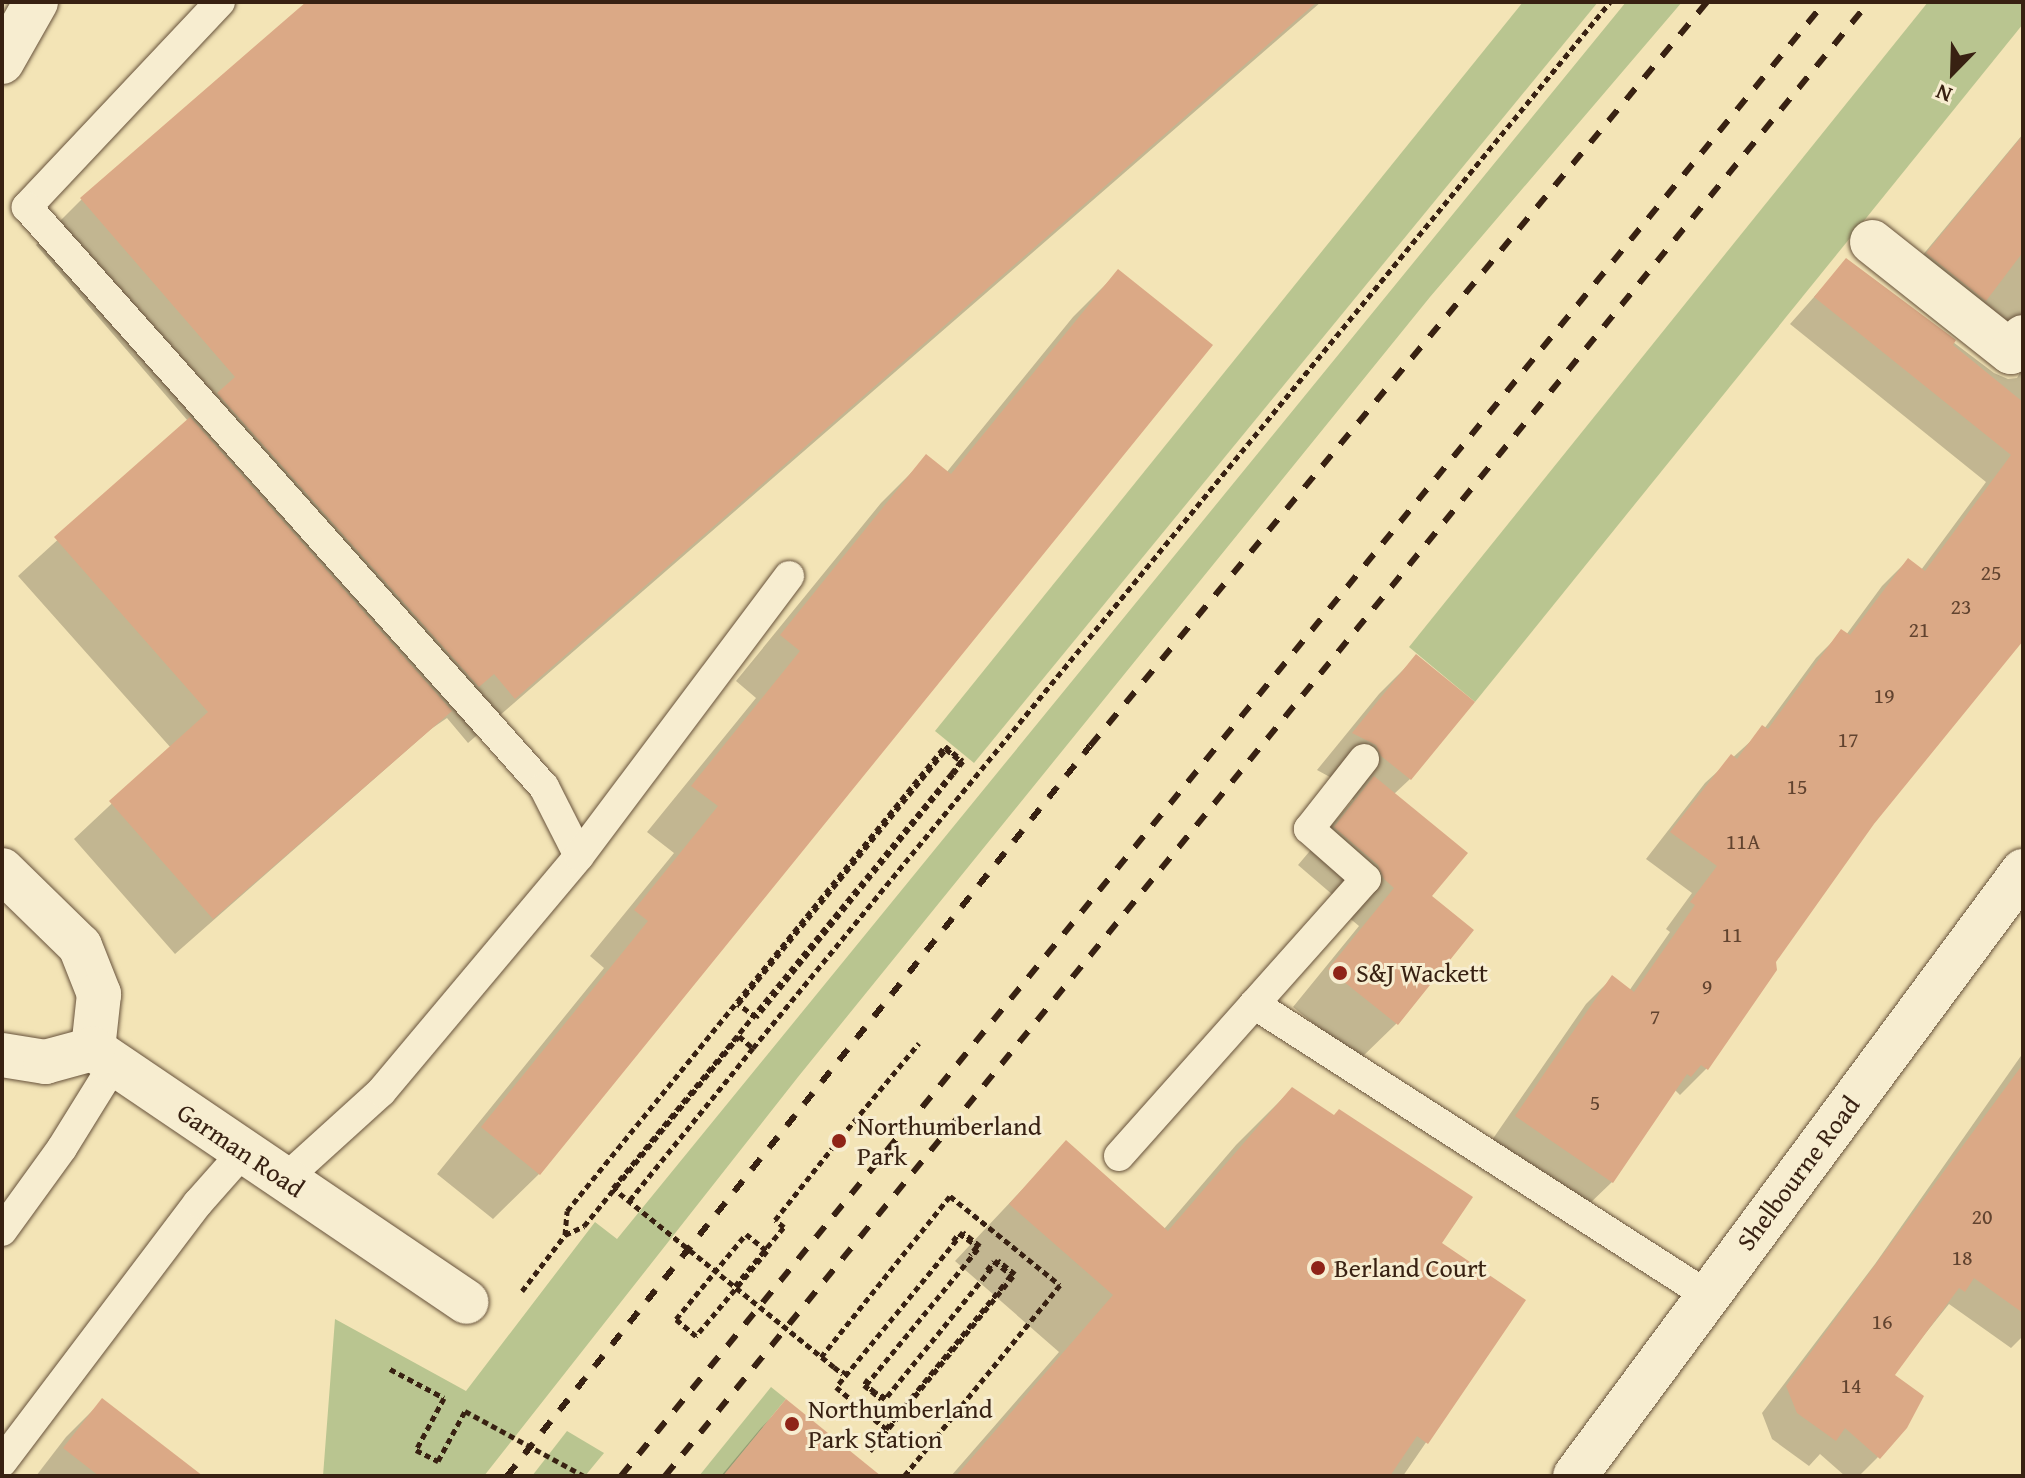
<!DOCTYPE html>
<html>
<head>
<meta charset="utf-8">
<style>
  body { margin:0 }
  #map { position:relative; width:2025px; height:1478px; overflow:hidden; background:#f3e4b6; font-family:"Gentium Book Plus",serif }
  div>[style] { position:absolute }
  .green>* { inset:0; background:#b9c590 }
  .shadow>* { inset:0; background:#0003 }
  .building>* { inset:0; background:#dba986 }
  .path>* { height:5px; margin-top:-2.5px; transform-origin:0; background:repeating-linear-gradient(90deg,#382112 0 6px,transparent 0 10px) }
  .roads { filter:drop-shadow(0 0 2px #67523b) drop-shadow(0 0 2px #67523b) }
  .lane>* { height:30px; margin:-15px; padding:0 15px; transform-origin:15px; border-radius:15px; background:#f7edd0 }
  .street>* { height:44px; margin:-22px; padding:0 22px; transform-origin:22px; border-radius:22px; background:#f7edd0 }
  .secondary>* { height:44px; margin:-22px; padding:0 22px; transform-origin:22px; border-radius:22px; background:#f7edd0 }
  .rail>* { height:6px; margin-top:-3px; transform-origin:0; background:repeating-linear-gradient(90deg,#382112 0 14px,transparent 0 28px) }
  .path-bridge>* { height:5px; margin-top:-2.5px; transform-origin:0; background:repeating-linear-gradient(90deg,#382112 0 6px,transparent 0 10px) }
  .dots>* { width:22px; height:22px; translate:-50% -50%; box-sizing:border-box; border:4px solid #f7edd0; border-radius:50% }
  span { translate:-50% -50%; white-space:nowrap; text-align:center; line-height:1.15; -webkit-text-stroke:6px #f7edd0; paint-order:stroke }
  .number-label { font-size:22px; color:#61432f }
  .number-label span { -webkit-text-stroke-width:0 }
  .poi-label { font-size:26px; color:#382112 }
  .left { translate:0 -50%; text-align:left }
  .street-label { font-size:26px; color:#382112 }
  .frame { position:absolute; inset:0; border:4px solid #382112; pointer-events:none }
  .north { position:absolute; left:1913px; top:32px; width:80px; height:80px; -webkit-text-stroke:6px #f7edd0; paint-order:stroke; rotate:203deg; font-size:22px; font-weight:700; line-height:32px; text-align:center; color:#382112 }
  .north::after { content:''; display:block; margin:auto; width:28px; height:36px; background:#382112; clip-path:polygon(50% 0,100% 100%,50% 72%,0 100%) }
</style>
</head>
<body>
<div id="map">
  <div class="green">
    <div style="clip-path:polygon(1523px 2px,1598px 2px,974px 763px,935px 731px)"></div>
    <div style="clip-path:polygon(1626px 2px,1682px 2px,1430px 297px,798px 1077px,484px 1476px,323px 1476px,335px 1319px,466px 1391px,595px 1222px,617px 1239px)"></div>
    <div style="clip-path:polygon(1928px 2px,2023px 2px,2023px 24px,1475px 702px,1409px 647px)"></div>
    <div style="clip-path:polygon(771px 1387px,786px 1399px,723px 1476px,699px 1476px)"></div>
    <div style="clip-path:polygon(567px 1431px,604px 1453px,585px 1476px,532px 1476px)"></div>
  </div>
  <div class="shadow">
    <div style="clip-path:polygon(309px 2px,1321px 2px,468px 743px,447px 718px,431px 729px,175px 954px,74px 839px,171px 748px,18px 576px,188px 421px,36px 245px,81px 200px)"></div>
    <div style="clip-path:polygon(2023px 134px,2023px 636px,1889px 801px,1773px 962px,1706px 1069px,1680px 1095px,1675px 1090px,1612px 1182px,1586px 1207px,1490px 1143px,1586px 1004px,1612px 978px,1629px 991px,1670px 932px,1666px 929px,1692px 893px,1646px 859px,1705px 783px,1764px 729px,1816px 658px,1842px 632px,1846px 635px,1882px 586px,1908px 560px,1921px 570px,1986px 482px,1790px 324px,1846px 261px,1994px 373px,2008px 379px,2017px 378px,2022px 369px,1902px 280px)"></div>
    <div style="clip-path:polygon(1118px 272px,539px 1174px,493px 1219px,437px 1174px,604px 968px,590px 956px,674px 853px,647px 832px,756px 698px,736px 681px,881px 503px,927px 457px,946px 473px,1073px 317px)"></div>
    <div style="clip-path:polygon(1416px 657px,1410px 779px,1393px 795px,1430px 896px,1396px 1024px,1359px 1060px,1293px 1007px,1359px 926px,1347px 916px,1341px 902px,1298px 865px,1353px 800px,1339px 782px,1317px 770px,1379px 694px)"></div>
    <div style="clip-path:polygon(2023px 1053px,2023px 1336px,2011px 1348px,1949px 1304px,1892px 1375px,1878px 1457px,1859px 1476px,1845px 1476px,1820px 1454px,1809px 1466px,1772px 1439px,1762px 1413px,1875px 1264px)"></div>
    <div style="clip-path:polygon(1292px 1089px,1439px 1244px,1523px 1301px,1403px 1476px,951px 1476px,1059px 1352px,955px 1261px,1066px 1143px,1164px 1229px,1236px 1145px)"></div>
    <div style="clip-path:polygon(103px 1400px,200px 1476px,36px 1476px,66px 1437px)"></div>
    <div style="clip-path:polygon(786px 1402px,824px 1476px,721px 1476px,761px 1428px)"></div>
  </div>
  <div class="building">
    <div style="clip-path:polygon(306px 2px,1317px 2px,515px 699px,494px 674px,479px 687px,217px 393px,235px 377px,80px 198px)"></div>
    <div style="clip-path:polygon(2023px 135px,2023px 252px,1986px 301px,1926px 253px)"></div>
    <div style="clip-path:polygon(1846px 258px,1956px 340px,1953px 345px,2023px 402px,2023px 641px,1874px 824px,1776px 962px,1777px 970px,1708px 1070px,1701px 1065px,1691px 1077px,1687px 1074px,1613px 1183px,1515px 1116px,1612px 975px,1634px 992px,1695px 905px,1690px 902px,1717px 866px,1670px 832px,1731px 754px,1737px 759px,1762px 725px,1768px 729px,1841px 629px,1850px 635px,1908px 558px,1925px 571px,2011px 455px,1814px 297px)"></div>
    <div style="clip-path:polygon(1118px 269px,1213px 345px,540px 1175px,481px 1127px,648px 921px,634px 910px,718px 806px,691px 786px,800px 651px,780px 635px,926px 454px,951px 474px)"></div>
    <div style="clip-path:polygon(190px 417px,452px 711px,213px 919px,109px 801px,208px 712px,54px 537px)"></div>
    <div style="clip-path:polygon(1416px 654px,1475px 702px,1411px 780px,1381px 756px,1376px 745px,1352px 733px)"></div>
    <div style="clip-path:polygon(1374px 776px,1468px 853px,1432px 896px,1474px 930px,1398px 1025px,1328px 969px,1394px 888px,1384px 879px,1378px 865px,1334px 827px)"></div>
    <div style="clip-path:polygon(2023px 1064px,2023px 1313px,1974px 1278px,1965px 1292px,1959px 1288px,1895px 1375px,1924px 1396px,1907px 1428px,1880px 1459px,1845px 1428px,1836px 1441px,1797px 1413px,1786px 1386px)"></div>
    <div style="clip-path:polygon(1292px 1087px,1334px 1115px,1339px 1109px,1473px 1197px,1442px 1243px,1526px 1300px,1428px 1444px,1417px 1436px,1390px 1476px,956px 1476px,1113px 1295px,1009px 1204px,1066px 1140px,1168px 1231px)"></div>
    <div style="clip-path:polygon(102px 1398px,203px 1476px,99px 1476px,63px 1448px)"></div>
    <div style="clip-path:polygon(786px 1399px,881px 1476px,723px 1476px)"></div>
  </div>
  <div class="path">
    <div style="left:753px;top:1048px;width:1352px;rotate:-50.67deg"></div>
    <div style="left:841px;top:1137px;width:122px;rotate:-50.3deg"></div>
    <div style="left:746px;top:1234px;width:27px;rotate:39deg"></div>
    <div style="left:767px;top:1251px;width:111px;rotate:129.9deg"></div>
    <div style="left:696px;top:1336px;width:26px;rotate:-140deg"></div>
    <div style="left:676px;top:1319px;width:110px;rotate:-50.5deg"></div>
    <div style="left:565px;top:1235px;width:21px;rotate:-25deg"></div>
    <div style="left:584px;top:1226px;width:245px;rotate:-50.8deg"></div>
    <div style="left:739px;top:1036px;width:18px;rotate:41deg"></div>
    <div style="left:753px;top:1048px;width:197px;rotate:129deg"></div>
    <div style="left:522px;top:1291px;width:71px;rotate:-52.5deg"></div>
    <div style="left:565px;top:1235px;width:24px;rotate:-85deg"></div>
    <div style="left:567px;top:1211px;width:599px;rotate:-50.89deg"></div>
    <div style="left:945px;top:746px;width:23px;rotate:40deg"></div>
    <div style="left:963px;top:761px;width:16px;rotate:128deg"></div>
    <div style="left:953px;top:774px;width:313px;rotate:129deg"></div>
    <div style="left:756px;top:1017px;width:22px;rotate:-144deg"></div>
    <div style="left:738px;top:1004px;width:329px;rotate:-50.8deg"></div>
    <div style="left:946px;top:749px;width:19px;rotate:39deg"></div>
    <div style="left:961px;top:761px;width:15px;rotate:127deg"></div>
    <div style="left:821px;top:1357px;width:206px;rotate:-51.3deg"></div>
    <div style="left:950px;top:1196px;width:141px;rotate:39deg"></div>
    <div style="left:1060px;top:1285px;width:247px;rotate:129.2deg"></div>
    <div style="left:834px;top:1367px;width:11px;rotate:38deg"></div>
    <div style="left:843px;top:1374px;width:4px;rotate:-56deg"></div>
    <div style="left:390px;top:1369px;width:61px;rotate:28.2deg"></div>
    <div style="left:444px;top:1398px;width:59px;rotate:118.3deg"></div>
    <div style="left:416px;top:1450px;width:25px;rotate:27deg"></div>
    <div style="left:438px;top:1461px;width:57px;rotate:-61.6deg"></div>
    <div style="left:870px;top:1451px;width:229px;rotate:-50.7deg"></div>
    <div style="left:1015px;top:1274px;width:22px;rotate:-141deg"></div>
    <div style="left:998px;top:1260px;width:179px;rotate:129.1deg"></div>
    <div style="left:885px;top:1399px;width:12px;rotate:-145deg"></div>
    <div style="left:875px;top:1392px;width:11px;rotate:-142deg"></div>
    <div style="left:866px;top:1385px;width:180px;rotate:-50.6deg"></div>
    <div style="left:980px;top:1246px;width:22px;rotate:-141deg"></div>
    <div style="left:963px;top:1232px;width:200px;rotate:129.3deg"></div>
    <div style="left:836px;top:1387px;width:65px;rotate:40deg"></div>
    <div style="left:886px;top:1429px;width:188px;rotate:-50.8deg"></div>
  </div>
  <div class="roads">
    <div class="lane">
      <div style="left:220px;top:2px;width:282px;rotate:133.3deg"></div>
      <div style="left:27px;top:207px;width:777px;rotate:48.29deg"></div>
      <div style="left:544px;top:787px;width:77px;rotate:63.1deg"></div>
      <div style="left:1254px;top:1004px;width:538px;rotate:32.72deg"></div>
      <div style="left:1119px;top:1156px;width:371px;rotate:-48.3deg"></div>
      <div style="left:1366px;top:879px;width:76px;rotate:-138.7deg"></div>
      <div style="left:1309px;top:829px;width:89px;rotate:-51.8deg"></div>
      <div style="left:285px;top:1179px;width:130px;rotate:-42.2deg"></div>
      <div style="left:381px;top:1092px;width:308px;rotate:-50deg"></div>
      <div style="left:579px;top:856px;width:350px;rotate:-53.1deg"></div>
      <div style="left:2px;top:1231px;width:102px;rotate:-54.1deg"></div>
      <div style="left:62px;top:1148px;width:99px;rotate:-58.2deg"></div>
      <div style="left:2px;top:1462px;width:325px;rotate:-52.9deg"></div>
      <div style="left:198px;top:1203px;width:69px;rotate:-48.5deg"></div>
    </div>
    <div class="street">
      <div style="left:2px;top:62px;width:69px;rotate:-60.5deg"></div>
      <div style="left:1872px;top:242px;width:177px;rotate:38.4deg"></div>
      <div style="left:2011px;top:352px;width:19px;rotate:-51deg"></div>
      <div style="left:2px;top:870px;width:109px;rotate:44.3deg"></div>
      <div style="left:80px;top:946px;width:52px;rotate:68.4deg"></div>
      <div style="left:99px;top:994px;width:55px;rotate:96.2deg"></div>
      <div style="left:93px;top:1049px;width:451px;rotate:34.1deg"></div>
      <div style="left:2px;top:1055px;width:44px;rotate:9.2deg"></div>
      <div style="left:45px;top:1062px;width:50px;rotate:-15.2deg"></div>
    </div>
    <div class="secondary">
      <div style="left:1575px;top:1476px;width:753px;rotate:-53.48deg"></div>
    </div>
  </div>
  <div class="rail">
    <div style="left:507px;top:1476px;width:934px;rotate:-51.39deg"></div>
    <div style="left:1090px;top:746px;width:967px;rotate:-50.33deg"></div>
    <div style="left:621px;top:1476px;width:1903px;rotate:-50.76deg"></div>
    <div style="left:665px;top:1476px;width:1903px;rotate:-50.76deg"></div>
  </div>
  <div class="path-bridge">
    <div style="left:953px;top:1241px;width:10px;rotate:-53deg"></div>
    <div style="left:959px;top:1233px;width:22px;rotate:36deg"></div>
    <div style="left:977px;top:1246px;width:11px;rotate:128deg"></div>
    <div style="left:987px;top:1270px;width:11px;rotate:-52deg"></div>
    <div style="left:994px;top:1261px;width:22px;rotate:39deg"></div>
    <div style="left:1011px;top:1275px;width:10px;rotate:127deg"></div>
    <div style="left:735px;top:1286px;width:77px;rotate:-50.3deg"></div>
    <div style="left:784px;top:1227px;width:11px;rotate:-142deg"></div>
    <div style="left:775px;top:1220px;width:106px;rotate:-51.5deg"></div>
    <div style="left:834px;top:1367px;width:284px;rotate:-141deg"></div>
    <div style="left:613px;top:1188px;width:536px;rotate:-50.76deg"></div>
    <div style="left:868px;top:1379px;width:7px;rotate:124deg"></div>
    <div style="left:864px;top:1385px;width:22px;rotate:39deg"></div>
    <div style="left:881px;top:1399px;width:6px;rotate:-51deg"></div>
    <div style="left:465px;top:1411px;width:136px;rotate:28.6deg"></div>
  </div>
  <div class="dots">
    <div style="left:1340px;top:973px;background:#8f2418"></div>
    <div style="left:839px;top:1141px;background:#8f2418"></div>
    <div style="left:1318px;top:1268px;background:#8f2418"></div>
    <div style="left:792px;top:1424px;background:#8f2418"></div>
  </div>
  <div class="number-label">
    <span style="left:1991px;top:573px">25</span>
    <span style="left:1961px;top:607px">23</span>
    <span style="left:1919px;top:630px">21</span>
    <span style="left:1884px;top:696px">19</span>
    <span style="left:1848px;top:740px">17</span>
    <span style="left:1797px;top:787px">15</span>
    <span style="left:1743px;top:842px">11A</span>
    <span style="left:1732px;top:935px">11</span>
    <span style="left:1707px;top:987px">9</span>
    <span style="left:1655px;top:1017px">7</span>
    <span style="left:1595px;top:1103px">5</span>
    <span style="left:1982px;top:1217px">20</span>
    <span style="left:1962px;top:1258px">18</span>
    <span style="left:1882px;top:1322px">16</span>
    <span style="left:1851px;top:1386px">14</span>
  </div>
  <div class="poi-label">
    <span class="left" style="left:1356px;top:973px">S&amp;J Wackett</span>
    <span class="left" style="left:857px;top:1141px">Northumberland<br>Park</span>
    <span class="left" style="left:1334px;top:1268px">Berland Court</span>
    <span class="left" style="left:808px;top:1424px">Northumberland<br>Park Station</span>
  </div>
  <div class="street-label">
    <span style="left:241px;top:1150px;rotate:34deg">Garman Road</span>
    <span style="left:1798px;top:1173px;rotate:-53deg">Shelbourne Road</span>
  </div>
  <div class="frame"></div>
  <div class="north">N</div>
</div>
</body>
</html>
